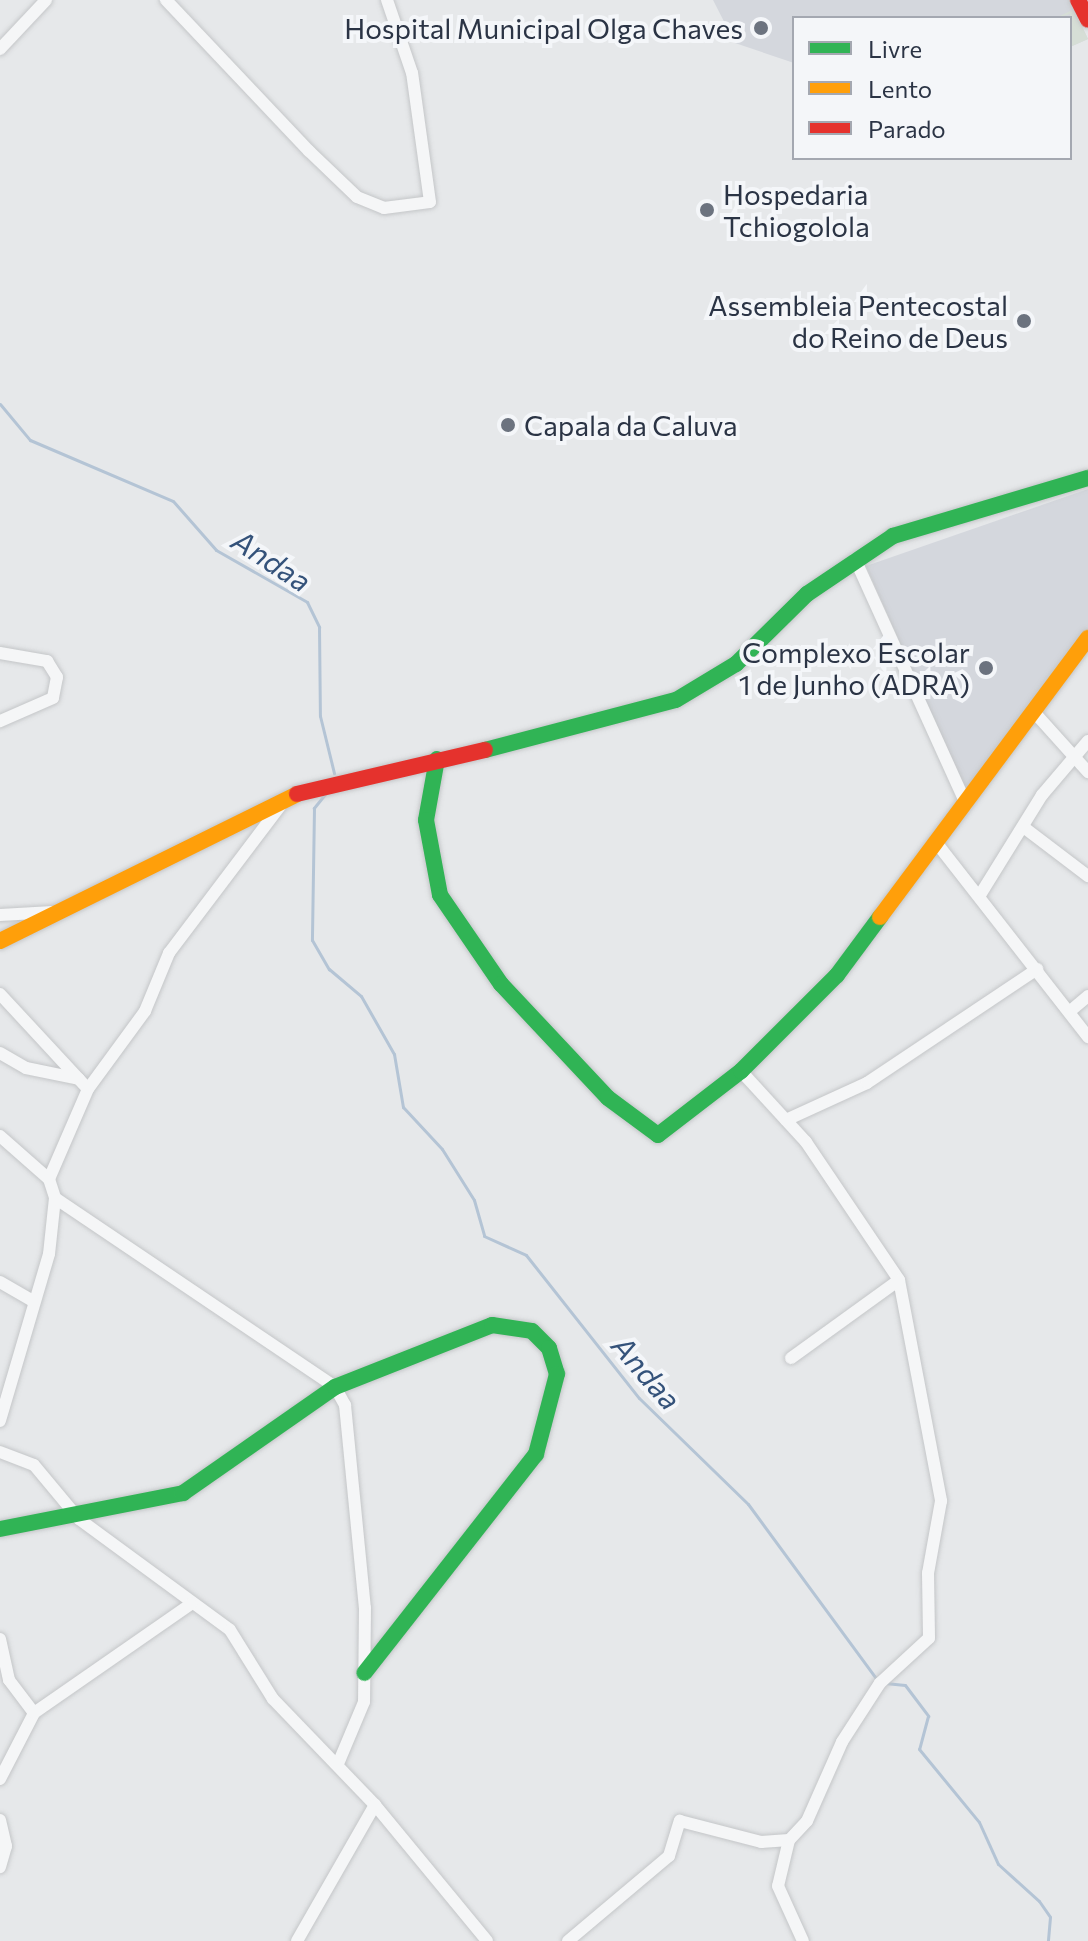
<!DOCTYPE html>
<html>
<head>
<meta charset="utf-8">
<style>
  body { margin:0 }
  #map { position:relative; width:1088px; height:1941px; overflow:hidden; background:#e6e8ea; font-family:Commissioner,sans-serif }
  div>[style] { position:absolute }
  .built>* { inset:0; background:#d4d7dd }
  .green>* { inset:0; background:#d6ded6 }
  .stream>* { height:3px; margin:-1.5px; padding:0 1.5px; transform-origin:1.5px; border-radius:1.5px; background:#b4c4d5 }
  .roads { filter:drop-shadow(0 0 2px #c4c6c8) drop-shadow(0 0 2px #c4c6c8) }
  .street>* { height:12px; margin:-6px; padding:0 6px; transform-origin:6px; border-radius:6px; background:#f5f6f7 }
  .fast>* { height:16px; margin:-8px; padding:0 8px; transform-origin:8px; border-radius:8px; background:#30b455 }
  .slow>* { height:16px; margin:-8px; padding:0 8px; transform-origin:8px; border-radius:8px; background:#ff9f0a }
  .jam>* { height:16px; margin:-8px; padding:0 8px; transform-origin:8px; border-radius:8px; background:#e5322d }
  .dots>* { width:22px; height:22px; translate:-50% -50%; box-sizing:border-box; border:4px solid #f4f6f9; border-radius:50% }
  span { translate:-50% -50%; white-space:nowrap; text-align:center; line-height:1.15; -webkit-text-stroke:8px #f4f6f9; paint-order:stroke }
  .poi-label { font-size:28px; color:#2b3445 }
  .right { translate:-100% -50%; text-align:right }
  .left { translate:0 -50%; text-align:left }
  .water-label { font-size:30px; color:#34527a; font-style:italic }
  .legend { position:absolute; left:792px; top:16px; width:280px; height:144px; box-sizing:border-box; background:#f4f6f9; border:2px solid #a4a8b1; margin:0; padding:10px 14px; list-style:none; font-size:24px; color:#2b3445 }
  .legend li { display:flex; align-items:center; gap:16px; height:40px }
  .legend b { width:40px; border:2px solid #a4a8b1 }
</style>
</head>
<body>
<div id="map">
  <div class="built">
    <div style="clip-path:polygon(713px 0,1069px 0,1088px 39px,1070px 47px,1070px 18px,794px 18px,794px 63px,735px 43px)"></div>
    <div style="clip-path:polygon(1088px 489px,1088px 631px,966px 792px,866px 566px)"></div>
  </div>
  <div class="green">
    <div style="clip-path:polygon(1074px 9px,1088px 39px,1070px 47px,1070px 14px,1056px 18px)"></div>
  </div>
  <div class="stream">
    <div style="left:0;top:404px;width:47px;rotate:50.2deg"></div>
    <div style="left:30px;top:440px;width:155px;rotate:23.1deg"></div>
    <div style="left:173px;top:501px;width:65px;rotate:48.7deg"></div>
    <div style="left:216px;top:550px;width:105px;rotate:29.7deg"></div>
    <div style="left:307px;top:602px;width:28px;rotate:64deg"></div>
    <div style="left:319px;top:627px;width:89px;rotate:89.4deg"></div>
    <div style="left:320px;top:716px;width:59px;rotate:76.2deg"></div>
    <div style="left:330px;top:788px;width:26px;rotate:129deg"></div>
    <div style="left:314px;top:808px;width:132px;rotate:90.9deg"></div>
    <div style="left:312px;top:940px;width:34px;rotate:60deg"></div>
    <div style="left:329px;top:969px;width:42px;rotate:40.2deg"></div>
    <div style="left:361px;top:996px;width:67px;rotate:60.4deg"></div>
    <div style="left:394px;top:1054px;width:54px;rotate:80.4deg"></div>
    <div style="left:403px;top:1107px;width:57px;rotate:47.1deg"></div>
    <div style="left:442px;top:1149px;width:60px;rotate:57.9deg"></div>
    <div style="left:474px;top:1200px;width:37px;rotate:74deg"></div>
    <div style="left:484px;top:1236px;width:46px;rotate:24.3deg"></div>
    <div style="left:526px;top:1255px;width:182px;rotate:51.7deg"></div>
    <div style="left:639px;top:1398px;width:152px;rotate:44.2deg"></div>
    <div style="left:748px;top:1504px;width:220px;rotate:53.7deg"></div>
    <div style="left:885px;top:1683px;width:20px;rotate:6deg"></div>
    <div style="left:905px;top:1685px;width:39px;rotate:53deg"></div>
    <div style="left:928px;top:1716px;width:34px;rotate:105deg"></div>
    <div style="left:919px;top:1749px;width:94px;rotate:50.6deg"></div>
    <div style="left:979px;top:1822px;width:46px;rotate:65.7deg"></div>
    <div style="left:998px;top:1864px;width:55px;rotate:42.1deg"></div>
    <div style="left:1039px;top:1901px;width:19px;rotate:55deg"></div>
    <div style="left:1050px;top:1917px;width:24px;rotate:95deg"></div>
  </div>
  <div class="roads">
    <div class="street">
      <div style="left:166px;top:0;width:208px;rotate:46.6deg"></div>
      <div style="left:309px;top:151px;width:66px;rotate:43.8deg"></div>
      <div style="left:357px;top:197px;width:29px;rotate:22deg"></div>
      <div style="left:384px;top:208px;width:46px;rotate:-7.4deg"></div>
      <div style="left:430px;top:202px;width:130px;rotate:-97.9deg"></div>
      <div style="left:412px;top:73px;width:77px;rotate:-108.9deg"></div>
      <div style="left:0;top:49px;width:67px;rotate:-46.8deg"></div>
      <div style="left:855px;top:559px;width:269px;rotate:65.6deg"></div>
      <div style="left:0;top:653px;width:48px;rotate:9.7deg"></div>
      <div style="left:47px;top:661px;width:19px;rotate:58deg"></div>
      <div style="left:57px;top:677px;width:21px;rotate:101deg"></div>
      <div style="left:53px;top:698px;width:58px;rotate:156.5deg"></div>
      <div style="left:1034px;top:712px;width:81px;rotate:48deg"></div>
      <div style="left:1026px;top:829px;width:78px;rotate:37.2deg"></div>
      <div style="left:935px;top:841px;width:249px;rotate:52deg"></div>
      <div style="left:980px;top:895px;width:118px;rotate:-58.2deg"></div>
      <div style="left:1042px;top:795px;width:71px;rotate:-49.6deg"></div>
      <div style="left:0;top:915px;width:53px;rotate:-3.2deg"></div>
      <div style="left:0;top:994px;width:129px;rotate:47.2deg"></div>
      <div style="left:1069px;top:1012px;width:25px;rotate:-40deg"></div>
      <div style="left:0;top:1053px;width:30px;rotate:30deg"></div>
      <div style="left:26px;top:1068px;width:54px;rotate:11.7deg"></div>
      <div style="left:741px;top:1071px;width:96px;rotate:47.5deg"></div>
      <div style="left:806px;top:1142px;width:166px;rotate:56deg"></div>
      <div style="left:899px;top:1280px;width:225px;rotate:79.2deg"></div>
      <div style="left:941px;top:1501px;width:73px;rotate:100.2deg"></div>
      <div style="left:928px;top:1573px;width:65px;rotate:89.1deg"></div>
      <div style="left:929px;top:1638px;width:67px;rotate:137.4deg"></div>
      <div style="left:880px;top:1683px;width:70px;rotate:122.8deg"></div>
      <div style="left:842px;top:1742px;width:86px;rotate:113.9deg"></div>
      <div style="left:807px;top:1821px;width:26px;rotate:133deg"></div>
      <div style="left:789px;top:1840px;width:47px;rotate:103.4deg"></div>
      <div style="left:778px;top:1886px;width:60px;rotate:65.6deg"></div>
      <div style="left:786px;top:1120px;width:89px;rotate:-24.6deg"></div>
      <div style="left:867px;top:1083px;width:205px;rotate:-33.8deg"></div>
      <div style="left:0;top:1136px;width:65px;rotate:41.3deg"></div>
      <div style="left:49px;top:1179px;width:20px;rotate:72deg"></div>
      <div style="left:55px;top:1198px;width:56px;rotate:96.1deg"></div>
      <div style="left:49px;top:1254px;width:174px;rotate:106.4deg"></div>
      <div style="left:49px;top:1179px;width:98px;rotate:-66.6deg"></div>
      <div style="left:88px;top:1089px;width:97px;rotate:-53.8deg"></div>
      <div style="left:145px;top:1011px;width:63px;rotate:-67.5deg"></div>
      <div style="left:169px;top:953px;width:186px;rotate:-52.9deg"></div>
      <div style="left:55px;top:1198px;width:338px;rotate:34deg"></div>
      <div style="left:335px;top:1387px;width:21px;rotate:61deg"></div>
      <div style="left:345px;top:1405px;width:204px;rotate:84.4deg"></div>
      <div style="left:365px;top:1608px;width:94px;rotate:90.6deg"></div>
      <div style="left:364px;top:1702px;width:67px;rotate:112.8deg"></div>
      <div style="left:0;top:1282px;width:38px;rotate:30deg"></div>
      <div style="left:791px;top:1358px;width:133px;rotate:-35.8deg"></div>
      <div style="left:0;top:1452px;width:36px;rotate:21deg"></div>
      <div style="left:34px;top:1465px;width:70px;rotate:50.2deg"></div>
      <div style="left:79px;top:1519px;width:187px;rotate:36.3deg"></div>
      <div style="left:230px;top:1630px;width:81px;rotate:58.1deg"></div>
      <div style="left:273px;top:1699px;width:147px;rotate:46.1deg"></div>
      <div style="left:375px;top:1805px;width:176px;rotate:50.5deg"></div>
      <div style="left:0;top:1639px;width:42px;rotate:77.6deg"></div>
      <div style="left:9px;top:1680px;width:41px;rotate:52.9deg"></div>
      <div style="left:0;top:1779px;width:74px;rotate:-62.7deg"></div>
      <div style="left:34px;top:1713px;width:191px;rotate:-34.8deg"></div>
      <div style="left:0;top:1820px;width:27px;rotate:77deg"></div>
      <div style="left:6px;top:1846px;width:22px;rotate:106deg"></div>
      <div style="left:297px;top:1941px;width:157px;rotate:-60.2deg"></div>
      <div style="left:568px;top:1941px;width:132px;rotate:-40.1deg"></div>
      <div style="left:669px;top:1856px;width:37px;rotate:-73deg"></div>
      <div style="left:680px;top:1821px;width:84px;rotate:14.5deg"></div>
      <div style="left:761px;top:1842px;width:28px;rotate:-4deg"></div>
    </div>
    <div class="fast">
      <div style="left:485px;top:750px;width:197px;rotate:-14.7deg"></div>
      <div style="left:676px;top:700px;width:70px;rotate:-31deg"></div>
      <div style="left:736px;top:664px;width:100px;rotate:-44.6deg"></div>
      <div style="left:807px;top:594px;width:104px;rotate:-34deg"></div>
      <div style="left:893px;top:536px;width:203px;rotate:-16.6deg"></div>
      <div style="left:437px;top:759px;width:62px;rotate:100.2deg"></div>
      <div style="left:426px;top:820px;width:76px;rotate:79.4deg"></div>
      <div style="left:440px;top:895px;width:108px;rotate:55.6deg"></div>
      <div style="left:501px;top:984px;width:156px;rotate:46.8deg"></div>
      <div style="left:608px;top:1098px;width:62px;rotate:36.5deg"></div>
      <div style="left:658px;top:1135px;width:105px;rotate:-37.6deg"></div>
      <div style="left:741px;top:1071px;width:136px;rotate:-45deg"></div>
      <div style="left:837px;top:975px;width:72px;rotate:-53.4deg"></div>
      <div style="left:0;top:1529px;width:187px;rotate:-11.1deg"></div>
      <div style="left:183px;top:1493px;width:185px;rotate:-34.9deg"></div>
      <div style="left:335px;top:1387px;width:169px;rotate:-21.5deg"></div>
      <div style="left:492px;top:1325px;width:40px;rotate:8.5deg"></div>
      <div style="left:532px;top:1331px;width:24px;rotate:45deg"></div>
      <div style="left:549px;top:1348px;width:27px;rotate:73deg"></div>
      <div style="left:557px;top:1374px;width:83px;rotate:104.7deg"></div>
      <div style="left:536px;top:1454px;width:278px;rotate:128.1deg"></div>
    </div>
    <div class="slow">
      <div style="left:880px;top:917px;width:348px;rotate:-53.3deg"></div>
      <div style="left:0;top:941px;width:331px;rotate:-26.3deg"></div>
    </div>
    <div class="jam">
      <div style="left:1078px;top:0;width:22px;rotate:63deg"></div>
      <div style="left:297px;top:794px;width:193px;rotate:-13.2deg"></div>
    </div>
  </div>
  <div class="dots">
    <div style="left:761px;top:28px;background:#6c737f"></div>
    <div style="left:707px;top:210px;background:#6c737f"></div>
    <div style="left:1024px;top:321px;background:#6c737f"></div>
    <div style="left:508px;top:425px;background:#6c737f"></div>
    <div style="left:986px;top:668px;background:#6c737f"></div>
  </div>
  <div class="poi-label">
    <span class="right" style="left:743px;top:28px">Hospital Municipal Olga Chaves</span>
    <span class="left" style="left:723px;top:210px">Hospedaria<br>Tchiogolola</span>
    <span class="right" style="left:1008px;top:321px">Assembleia Pentecostal<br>do Reino de Deus</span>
    <span class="left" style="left:524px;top:425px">Capala da Caluva</span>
    <span class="right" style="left:970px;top:668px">Complexo Escolar<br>1 de Junho (ADRA)</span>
  </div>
  <div class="water-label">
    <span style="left:272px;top:560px;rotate:33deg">Andaa</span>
    <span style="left:647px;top:1372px;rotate:49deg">Andaa</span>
  </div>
  <ul class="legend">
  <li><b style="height:10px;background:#30b455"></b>Livre</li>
  <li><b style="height:10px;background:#ff9f0a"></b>Lento</li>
  <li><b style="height:10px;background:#e5322d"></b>Parado</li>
  </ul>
</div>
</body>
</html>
